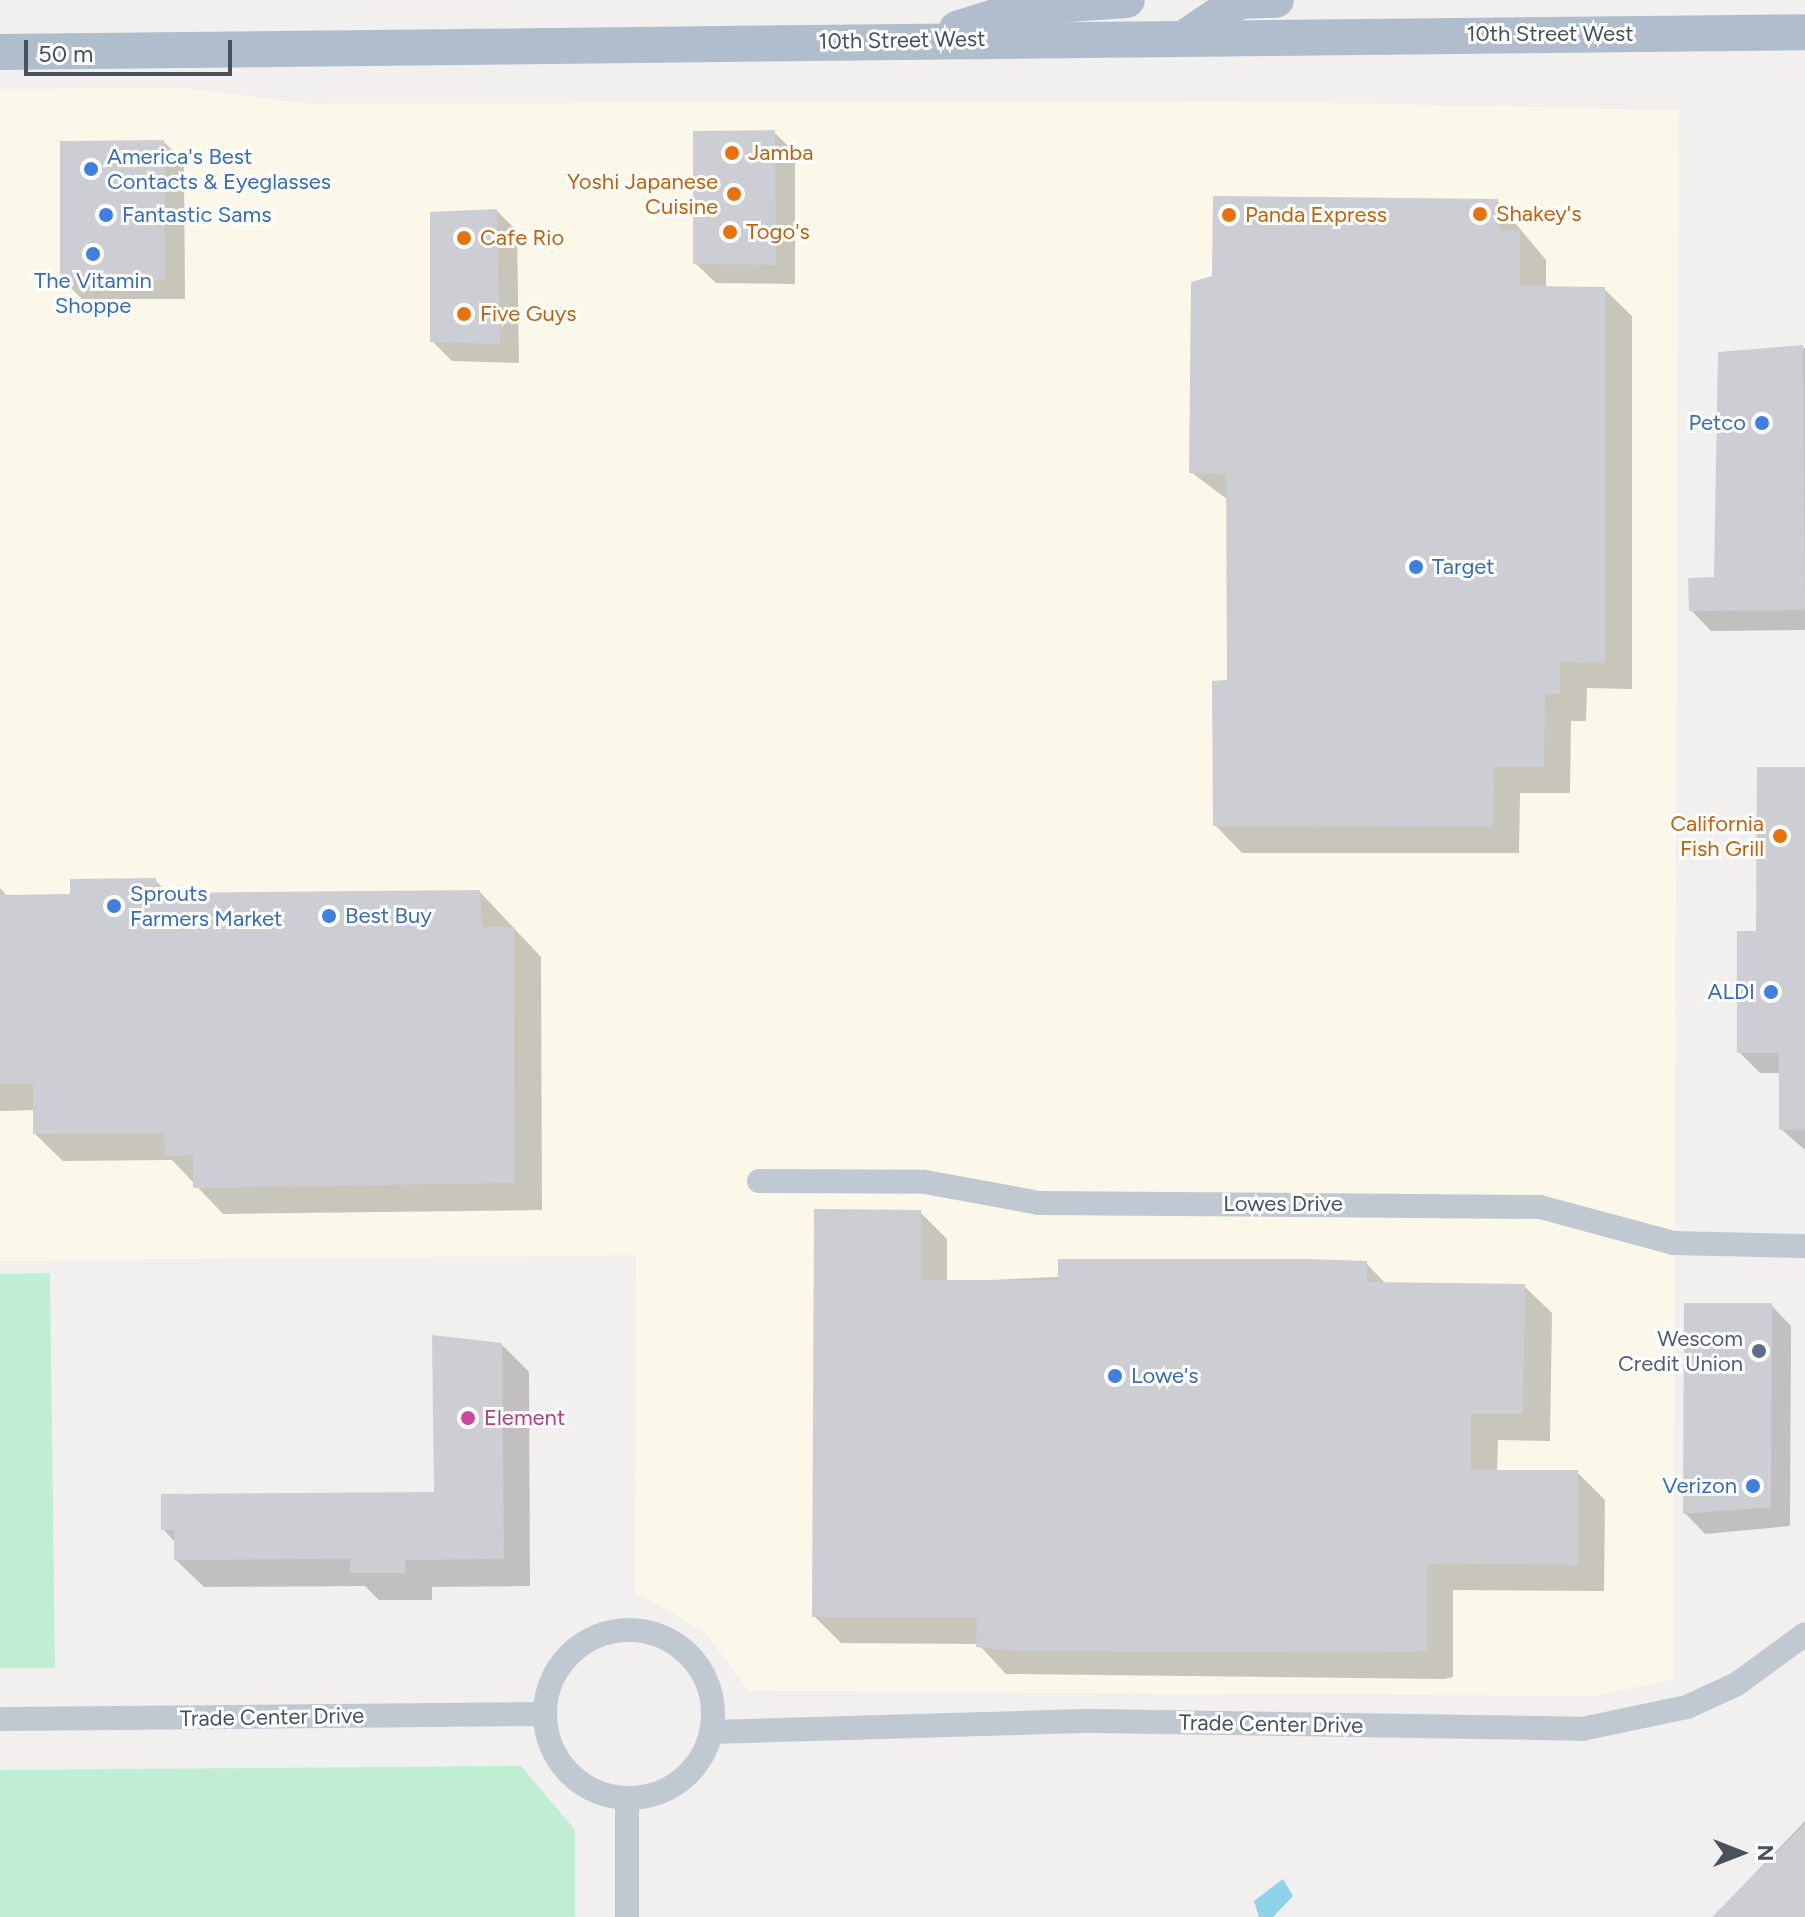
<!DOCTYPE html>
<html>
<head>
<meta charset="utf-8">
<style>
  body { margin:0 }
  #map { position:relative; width:1805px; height:1917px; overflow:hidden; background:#f2efef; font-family:Figtree,sans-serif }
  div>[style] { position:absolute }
  .commercial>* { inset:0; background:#fbf7e9 }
  .green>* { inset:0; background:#bfeed3 }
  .water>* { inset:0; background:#8ed3e9 }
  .shadow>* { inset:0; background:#0003 }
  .building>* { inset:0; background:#ccced4 }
  .street>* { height:24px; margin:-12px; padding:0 12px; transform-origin:12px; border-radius:12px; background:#c0c9d1 }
  .street>.ring { margin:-12px; padding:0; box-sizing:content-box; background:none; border:24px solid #c0c9d1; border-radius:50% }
  .primary>* { height:36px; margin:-18px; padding:0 18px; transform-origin:18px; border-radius:18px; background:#b0bdcd }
  .dots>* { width:22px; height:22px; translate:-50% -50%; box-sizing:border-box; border:4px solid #fff; border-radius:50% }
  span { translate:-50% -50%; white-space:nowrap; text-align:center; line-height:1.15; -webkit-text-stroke:6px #fff; paint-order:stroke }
  .street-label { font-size:22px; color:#48525c }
  .food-label { font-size:22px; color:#c56008 }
  .left { translate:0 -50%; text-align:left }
  .right { translate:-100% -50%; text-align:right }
  .shop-label { font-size:22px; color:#366cbe }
  .service-label { font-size:22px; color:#4e5e75 }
  .hotel-label { font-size:22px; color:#b23c85 }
  .north { position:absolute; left:1701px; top:1813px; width:80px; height:80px; -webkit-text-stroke:6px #fff; paint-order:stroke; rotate:90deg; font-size:22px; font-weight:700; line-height:32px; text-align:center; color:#48525c }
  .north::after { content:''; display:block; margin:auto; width:28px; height:36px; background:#48525c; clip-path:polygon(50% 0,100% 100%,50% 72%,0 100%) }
  .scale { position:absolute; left:24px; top:40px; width:208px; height:36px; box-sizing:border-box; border:4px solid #48525c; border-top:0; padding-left:10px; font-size:24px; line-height:28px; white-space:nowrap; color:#48525c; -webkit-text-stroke:6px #fff; paint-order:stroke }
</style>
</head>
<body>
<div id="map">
  <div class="commercial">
    <div style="clip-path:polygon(186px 88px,310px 104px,1232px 101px,1679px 110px,1673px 1679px,1596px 1696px,749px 1691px,705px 1632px,635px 1592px,636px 1255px,0 1261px,0 89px)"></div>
  </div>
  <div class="green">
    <div style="clip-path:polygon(50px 1273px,55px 1668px,0 1668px,0 1274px)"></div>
    <div style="clip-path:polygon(521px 1766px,575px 1830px,575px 1917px,0 1917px,0 1770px)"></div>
  </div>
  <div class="water">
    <div style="clip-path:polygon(1283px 1879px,1293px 1896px,1273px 1917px,1259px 1917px,1254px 1901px)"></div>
  </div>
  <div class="shadow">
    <div style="clip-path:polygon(774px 132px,795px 153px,795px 284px,716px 283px,695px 263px)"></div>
    <div style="clip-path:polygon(164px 142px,184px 162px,185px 299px,82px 299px,62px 279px)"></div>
    <div style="clip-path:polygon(1497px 201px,1546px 260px,1546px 288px,1604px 289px,1632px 316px,1632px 689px,1587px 688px,1586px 721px,1571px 721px,1570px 793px,1520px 793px,1519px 853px,1242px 853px,1215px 825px,1229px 682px,1228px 500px,1191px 472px)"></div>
    <div style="clip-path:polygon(497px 211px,517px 231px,519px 363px,452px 361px,432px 341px)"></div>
    <div style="clip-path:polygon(1805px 348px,1805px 630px,1711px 631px,1691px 610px,1716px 579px,1720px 353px)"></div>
    <div style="clip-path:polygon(1805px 769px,1805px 1150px,1781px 1129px,1781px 1073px,1760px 1073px,1739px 1052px,1758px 933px)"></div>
    <div style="clip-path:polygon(155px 880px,170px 895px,480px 892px,541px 957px,542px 1210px,223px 1214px,172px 1160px,63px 1161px,35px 1134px,35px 1110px,0 1111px,0 888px,8px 897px,72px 896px)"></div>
    <div style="clip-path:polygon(920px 1212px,947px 1239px,947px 1282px,1366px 1263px,1386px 1284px,1524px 1286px,1552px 1313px,1550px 1441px,1498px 1440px,1497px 1472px,1577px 1472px,1605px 1500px,1604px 1591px,1453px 1590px,1453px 1677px,1444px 1679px,1006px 1674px,978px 1644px,841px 1643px,814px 1616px)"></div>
    <div style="clip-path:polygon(1771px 1305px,1791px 1326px,1790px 1526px,1705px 1534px,1685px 1513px)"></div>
    <div style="clip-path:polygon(502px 1345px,529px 1372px,530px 1586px,432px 1587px,432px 1600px,379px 1600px,365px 1586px,204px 1587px,176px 1560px,176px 1543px,163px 1529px,436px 1494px)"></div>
    <div style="clip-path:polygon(1805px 1821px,1805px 1917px,1713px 1917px)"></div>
  </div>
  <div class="building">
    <div style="clip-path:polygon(775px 130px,776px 265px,693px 264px,693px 131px)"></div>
    <div style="clip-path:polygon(164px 140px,165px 280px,60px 280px,60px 141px)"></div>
    <div style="clip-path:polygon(1213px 196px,1498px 199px,1500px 231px,1520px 230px,1520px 286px,1605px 287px,1605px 663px,1560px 662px,1560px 694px,1545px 694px,1544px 767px,1494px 767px,1493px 827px,1213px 826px,1212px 681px,1227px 680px,1226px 474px,1189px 473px,1191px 282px,1212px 276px)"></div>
    <div style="clip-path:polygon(497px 209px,500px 344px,430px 342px,430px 212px)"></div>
    <div style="clip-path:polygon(1803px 345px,1805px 610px,1689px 611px,1688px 578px,1714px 577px,1718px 352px)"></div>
    <div style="clip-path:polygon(1757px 767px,1805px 767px,1805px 1130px,1779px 1130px,1779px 1053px,1737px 1053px,1737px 931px,1756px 931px)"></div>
    <div style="clip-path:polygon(156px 878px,156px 893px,480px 890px,482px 927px,514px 927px,515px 1183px,193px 1188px,193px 1155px,165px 1156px,164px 1133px,33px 1134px,33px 1084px,0 1084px,0 895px,70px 894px,70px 879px)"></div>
    <div style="clip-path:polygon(814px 1209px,921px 1210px,921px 1280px,1058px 1280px,1058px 1259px,1309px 1259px,1367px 1261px,1367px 1282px,1525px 1284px,1523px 1414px,1471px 1414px,1471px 1470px,1578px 1470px,1578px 1565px,1427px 1564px,1427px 1650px,1415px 1652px,1014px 1651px,976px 1647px,977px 1617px,812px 1617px)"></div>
    <div style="clip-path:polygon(1684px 1303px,1772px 1303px,1771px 1507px,1683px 1514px)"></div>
    <div style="clip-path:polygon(432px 1335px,502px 1343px,504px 1559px,405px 1560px,405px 1573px,350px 1573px,350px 1559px,174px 1560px,174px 1530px,161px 1530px,161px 1494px,434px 1492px)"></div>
    <div style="clip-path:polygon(1805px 1824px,1805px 1917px,1712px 1917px)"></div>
  </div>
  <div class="street">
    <div style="left:759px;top:1181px;width:166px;rotate:0.3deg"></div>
    <div style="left:925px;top:1182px;width:116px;rotate:10.4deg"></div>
    <div style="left:1039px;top:1203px;width:501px;rotate:0.46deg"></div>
    <div style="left:1540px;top:1207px;width:138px;rotate:15.1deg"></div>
    <div style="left:1673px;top:1243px;width:132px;rotate:1.3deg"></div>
    <div class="ring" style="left:545px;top:1630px;width:144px;height:144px"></div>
    <div style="left:0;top:1719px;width:544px;rotate:-0.53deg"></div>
    <div style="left:712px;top:1732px;width:381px;rotate:-1.7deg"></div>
    <div style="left:1093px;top:1721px;width:489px;rotate:0.9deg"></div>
    <div style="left:1582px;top:1729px;width:107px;rotate:-11.8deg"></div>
    <div style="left:1687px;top:1707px;width:55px;rotate:-24.7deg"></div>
    <div style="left:1737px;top:1684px;width:84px;rotate:-36.3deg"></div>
    <div style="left:627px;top:1799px;width:118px;rotate:90deg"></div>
  </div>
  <div class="primary">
    <div style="left:957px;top:29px;width:72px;rotate:-17.7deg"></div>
    <div style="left:1026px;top:7px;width:101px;rotate:-4deg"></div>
    <div style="left:1186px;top:37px;width:64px;rotate:-34.2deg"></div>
    <div style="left:1239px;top:1px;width:37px;rotate:-2deg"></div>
    <div style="left:0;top:52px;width:1805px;rotate:-0.63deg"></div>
  </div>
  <div class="dots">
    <div style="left:732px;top:153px;background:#e8710a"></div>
    <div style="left:91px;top:169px;background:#3f7fe0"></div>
    <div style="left:734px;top:194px;background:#e8710a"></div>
    <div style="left:1480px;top:214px;background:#e8710a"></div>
    <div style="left:106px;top:215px;background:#3f7fe0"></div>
    <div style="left:1229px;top:215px;background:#e8710a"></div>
    <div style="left:730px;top:232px;background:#e8710a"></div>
    <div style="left:464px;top:238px;background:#e8710a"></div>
    <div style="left:93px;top:254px;background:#3f7fe0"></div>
    <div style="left:464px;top:314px;background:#e8710a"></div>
    <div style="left:1762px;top:423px;background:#3f7fe0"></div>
    <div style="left:1416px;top:567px;background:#3f7fe0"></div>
    <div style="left:1780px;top:836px;background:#e8710a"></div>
    <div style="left:114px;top:906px;background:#3f7fe0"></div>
    <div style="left:329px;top:916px;background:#3f7fe0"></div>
    <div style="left:1771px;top:992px;background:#3f7fe0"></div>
    <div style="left:1759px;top:1351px;background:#5c6f8a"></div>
    <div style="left:1115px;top:1376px;background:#3f7fe0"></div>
    <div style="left:468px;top:1418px;background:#d1479c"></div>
    <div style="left:1753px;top:1486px;background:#3f7fe0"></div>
  </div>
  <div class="street-label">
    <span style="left:1550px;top:34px">10th Street West</span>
    <span style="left:902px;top:40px;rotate:-1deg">10th Street West</span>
    <span style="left:1283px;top:1204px">Lowes Drive</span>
    <span style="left:272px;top:1717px;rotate:-1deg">Trade Center Drive</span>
    <span style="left:1271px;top:1724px;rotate:1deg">Trade Center Drive</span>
  </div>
  <div class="food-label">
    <span class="left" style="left:748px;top:153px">Jamba</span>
    <span class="right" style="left:718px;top:194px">Yoshi Japanese<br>Cuisine</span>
    <span class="left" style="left:1496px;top:214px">Shakey's</span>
    <span class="left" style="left:1245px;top:215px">Panda Express</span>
    <span class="left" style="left:746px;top:232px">Togo's</span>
    <span class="left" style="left:480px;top:238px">Cafe Rio</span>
    <span class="left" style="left:480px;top:314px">Five Guys</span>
    <span class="right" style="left:1764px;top:836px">California<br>Fish Grill</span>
  </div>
  <div class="shop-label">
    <span class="left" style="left:107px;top:169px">America's Best<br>Contacts &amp; Eyeglasses</span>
    <span class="left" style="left:122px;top:215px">Fantastic Sams</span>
    <span style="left:93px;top:293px">The Vitamin<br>Shoppe</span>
    <span class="right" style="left:1746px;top:423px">Petco</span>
    <span class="left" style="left:1432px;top:567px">Target</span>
    <span class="left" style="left:130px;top:906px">Sprouts<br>Farmers Market</span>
    <span class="left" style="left:345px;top:916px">Best Buy</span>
    <span class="right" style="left:1755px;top:992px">ALDI</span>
    <span class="left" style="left:1131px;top:1376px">Lowe's</span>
    <span class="right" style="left:1737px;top:1486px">Verizon</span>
  </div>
  <div class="service-label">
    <span class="right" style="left:1743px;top:1351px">Wescom<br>Credit Union</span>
  </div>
  <div class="hotel-label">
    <span class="left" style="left:484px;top:1418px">Element</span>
  </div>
  <div class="north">N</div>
  <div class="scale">50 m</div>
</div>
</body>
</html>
